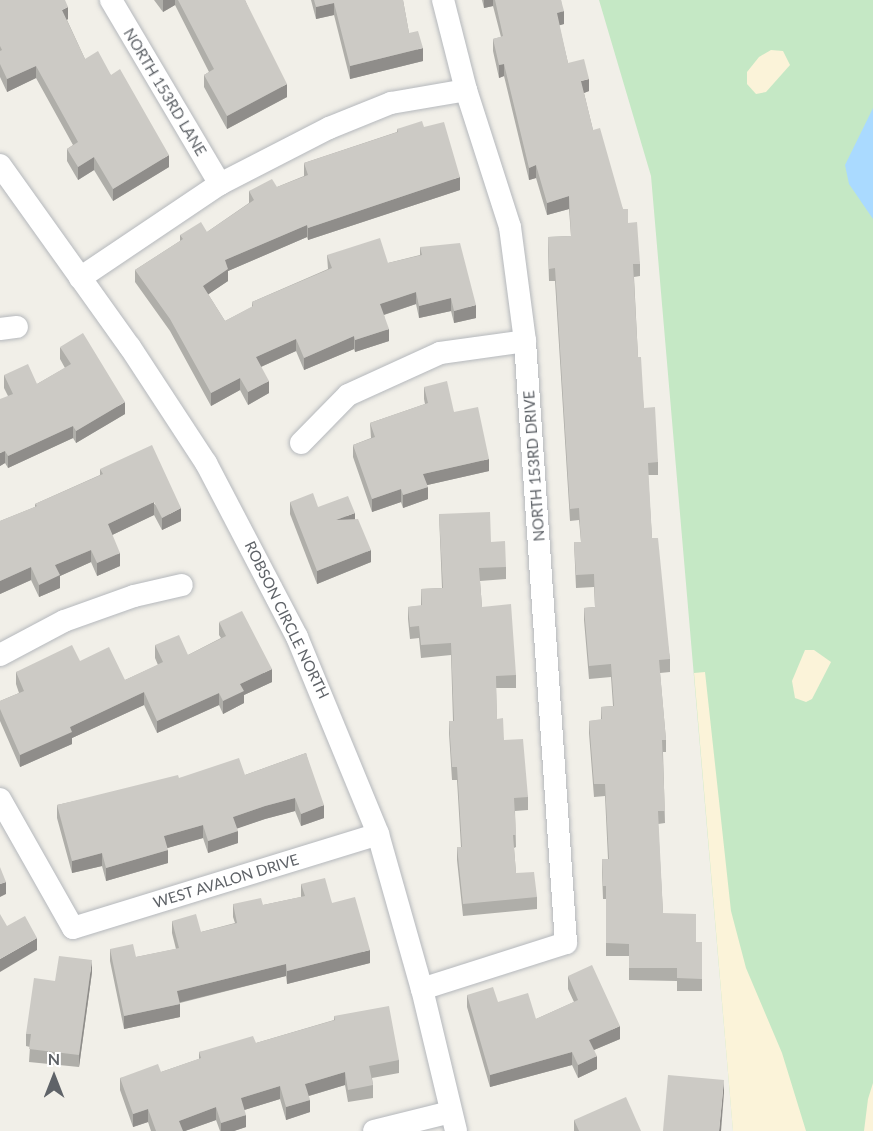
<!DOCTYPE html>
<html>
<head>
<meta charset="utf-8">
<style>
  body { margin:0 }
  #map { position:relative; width:873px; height:1131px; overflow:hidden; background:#f1efe8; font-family:Lato,sans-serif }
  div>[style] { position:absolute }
  .green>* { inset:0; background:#c5e8c5 }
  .sand>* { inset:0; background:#fbf3d9 }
  .water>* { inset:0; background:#aadaff }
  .roads { filter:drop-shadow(0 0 2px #b5b8bc) drop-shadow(0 0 2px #b5b8bc) }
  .minor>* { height:22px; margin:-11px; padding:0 11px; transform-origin:11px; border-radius:11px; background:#fff }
  .wall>* { inset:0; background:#afaea9 }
  .shaded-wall>* { inset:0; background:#8f8d8a }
  .building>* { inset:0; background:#cccac5 }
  span { translate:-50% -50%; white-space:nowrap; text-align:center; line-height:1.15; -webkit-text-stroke:5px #fff; paint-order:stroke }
  .street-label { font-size:15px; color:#5f6368 }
  .north { position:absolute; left:24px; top:1047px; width:60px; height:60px; -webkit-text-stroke:4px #fff; paint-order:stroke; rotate:0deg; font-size:16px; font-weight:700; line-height:24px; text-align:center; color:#5f6368 }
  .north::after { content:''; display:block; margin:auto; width:21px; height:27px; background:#5f6368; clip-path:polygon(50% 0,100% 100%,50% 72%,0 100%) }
</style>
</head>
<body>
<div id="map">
  <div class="green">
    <div style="clip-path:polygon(599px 0,873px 0,873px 1131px,733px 1131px,651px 176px)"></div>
  </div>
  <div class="sand">
    <div style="clip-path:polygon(771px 50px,783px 51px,790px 65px,766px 92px,756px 94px,747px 84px,747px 72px,759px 57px)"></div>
    <div style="clip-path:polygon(805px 650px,814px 650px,831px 662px,812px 699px,806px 702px,795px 698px,792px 681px)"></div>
    <div style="clip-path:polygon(705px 672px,731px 911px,746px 968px,782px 1053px,806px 1131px,733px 1131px,694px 673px)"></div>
    <div style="clip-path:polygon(873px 1083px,873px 1131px,864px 1131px,868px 1099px)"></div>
  </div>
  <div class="water">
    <div style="clip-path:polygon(873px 108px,873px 219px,849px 184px,845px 165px)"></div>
  </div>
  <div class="roads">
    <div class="minor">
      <div style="left:111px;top:0;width:214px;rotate:59.4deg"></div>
      <div style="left:0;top:165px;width:224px;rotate:54.5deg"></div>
      <div style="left:130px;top:347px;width:139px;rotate:56.8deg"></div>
      <div style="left:206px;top:463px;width:196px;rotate:62.4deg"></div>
      <div style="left:297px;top:637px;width:213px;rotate:67.6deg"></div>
      <div style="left:378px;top:834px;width:161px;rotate:74.2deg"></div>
      <div style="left:422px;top:989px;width:146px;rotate:76.5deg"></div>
      <div style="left:80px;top:278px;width:169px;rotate:-33.9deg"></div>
      <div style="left:220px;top:184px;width:123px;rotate:-27.2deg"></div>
      <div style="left:329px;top:128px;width:67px;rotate:-22deg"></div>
      <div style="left:391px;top:103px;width:76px;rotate:-9.8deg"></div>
      <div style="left:0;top:329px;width:17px;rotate:-7deg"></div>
      <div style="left:301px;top:443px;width:67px;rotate:-45.6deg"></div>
      <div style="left:348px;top:395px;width:101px;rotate:-24.5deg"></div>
      <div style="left:440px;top:353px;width:86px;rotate:-8deg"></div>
      <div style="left:0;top:655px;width:72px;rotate:-28deg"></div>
      <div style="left:64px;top:621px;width:74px;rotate:-19.7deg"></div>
      <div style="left:134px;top:596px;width:49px;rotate:-12.9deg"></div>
      <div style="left:0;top:799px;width:148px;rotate:60.5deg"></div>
      <div style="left:73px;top:928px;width:319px;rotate:-17.1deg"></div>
      <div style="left:422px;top:989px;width:151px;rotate:-17.7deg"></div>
      <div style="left:566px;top:943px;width:603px;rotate:-93.9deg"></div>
      <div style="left:525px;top:341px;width:115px;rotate:-97.5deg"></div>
      <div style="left:510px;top:227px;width:144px;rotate:-107.8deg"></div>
      <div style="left:466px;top:90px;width:93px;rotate:-104.3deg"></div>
      <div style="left:374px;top:1131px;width:79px;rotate:-13.9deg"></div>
    </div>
  </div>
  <div class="wall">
    <div style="clip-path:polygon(0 0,68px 19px,67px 20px,85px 59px,111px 75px,169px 167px,113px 201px,94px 170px,78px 180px,67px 161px,67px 149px,73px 145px,36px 78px,7px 92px,0 77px)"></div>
    <div style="clip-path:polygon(154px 0,245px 0,287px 97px,227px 129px,204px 87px,204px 75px,209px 72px,175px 5px,163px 12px)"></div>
    <div style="clip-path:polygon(311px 0,403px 0,409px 33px,423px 61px,350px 79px,334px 15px,316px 19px)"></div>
    <div style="clip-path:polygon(482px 0,561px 0,564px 24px,559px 25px,568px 63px,589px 91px,584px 93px,593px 130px,628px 223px,640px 264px,640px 276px,634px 277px,638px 357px,644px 408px,658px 462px,658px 475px,648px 475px,652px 538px,670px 659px,670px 672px,660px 673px,666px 740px,666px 752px,663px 752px,665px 823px,658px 824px,663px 913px,696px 942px,702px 942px,702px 991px,677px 991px,677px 981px,629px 980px,629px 956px,606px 956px,606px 899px,603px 899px,602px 872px,602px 859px,608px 859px,605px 796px,594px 797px,589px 733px,589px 721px,601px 720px,601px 707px,613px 706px,611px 677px,589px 679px,584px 620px,584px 608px,595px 607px,594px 587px,576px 588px,574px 542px,581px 542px,579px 520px,570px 521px,555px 281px,549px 281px,548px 250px,548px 237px,571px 236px,569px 209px,547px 215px,536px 178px,529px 180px,504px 76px,499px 78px,493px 51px,493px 39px,501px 37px,493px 6px,484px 8px)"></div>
    <div style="clip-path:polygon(424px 127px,460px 190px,308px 240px,307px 237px,228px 271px,228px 281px,208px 294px,225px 321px,252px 307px,252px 302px,328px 269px,327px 255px,388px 263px,420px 255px,420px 247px,476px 318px,454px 323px,451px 311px,419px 318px,416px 304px,384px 315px,389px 341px,355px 352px,354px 349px,304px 370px,296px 351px,261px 367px,269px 393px,248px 405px,240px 390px,211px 406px,170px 331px,135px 282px,135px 270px,180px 241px,180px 235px,207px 232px,249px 203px,249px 191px,277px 187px,304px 176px,304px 163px,397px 132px,397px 129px)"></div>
    <div style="clip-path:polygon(60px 347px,125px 414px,76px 443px,73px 438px,8px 468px,5px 463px,0 466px,8px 396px,4px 388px,4px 375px,37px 384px,65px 368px,60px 359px)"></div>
    <div style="clip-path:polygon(424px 387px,454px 412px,489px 471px,427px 485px,428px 499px,403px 508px,401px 502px,372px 512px,353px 457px,353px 445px,371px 438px,370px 423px,425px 404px,424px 399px)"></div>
    <div style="clip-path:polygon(100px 469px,181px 521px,162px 530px,154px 515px,112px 535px,120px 566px,97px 576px,91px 562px,60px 576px,60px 588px,39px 597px,31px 580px,0 594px,0 521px,35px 507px,35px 504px,100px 475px)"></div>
    <div style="clip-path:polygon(290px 502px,318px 507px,355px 519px,371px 562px,317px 584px,290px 514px)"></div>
    <div style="clip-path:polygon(439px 514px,491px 542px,506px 567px,506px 579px,480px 581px,482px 607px,516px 675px,516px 688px,496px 688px,497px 719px,504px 740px,528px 797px,528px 810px,515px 811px,516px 847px,514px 848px,516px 873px,537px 897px,537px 909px,463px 916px,457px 860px,457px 847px,461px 847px,457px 780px,452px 780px,449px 733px,449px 721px,453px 721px,451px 655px,421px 658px,419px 638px,410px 639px,408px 619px,408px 607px,421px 606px,421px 589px,442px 588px)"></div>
    <div style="clip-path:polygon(219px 622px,272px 682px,244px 695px,244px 703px,223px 714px,219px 705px,157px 733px,144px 705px,72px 738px,72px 744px,20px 767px,0 721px,0 701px,19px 693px,16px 684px,16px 672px,80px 661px,125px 680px,158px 665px,155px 658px,155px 645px,188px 655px,221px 638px,219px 635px)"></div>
    <div style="clip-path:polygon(306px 753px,324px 818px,301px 826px,295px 811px,265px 819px,237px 828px,238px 843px,208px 853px,203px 838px,167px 848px,168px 863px,106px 881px,102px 866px,72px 873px,57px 818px,57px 805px,179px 778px,245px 775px)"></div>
    <div style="clip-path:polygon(301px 884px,332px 903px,370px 963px,287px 984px,286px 976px,180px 1003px,180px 1017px,124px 1029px,110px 961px,110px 949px,136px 957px,176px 949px,172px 933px,172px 921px,201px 932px,235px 923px,233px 917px,233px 904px,263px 905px,301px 897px)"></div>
    <div style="clip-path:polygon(92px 972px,79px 1067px,29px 1062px,30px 1047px,26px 1046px,26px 1034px,55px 981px)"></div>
    <div style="clip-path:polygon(568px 976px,620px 1039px,594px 1050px,597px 1069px,578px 1078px,572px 1065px,490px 1087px,467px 1007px,467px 995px,498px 1002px,536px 1019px,574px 1002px,568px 989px)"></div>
    <div style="clip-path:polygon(334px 1016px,399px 1060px,399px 1073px,372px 1078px,373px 1085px,373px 1098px,348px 1102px,345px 1085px,309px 1096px,310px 1112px,286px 1120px,280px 1099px,244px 1110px,246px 1127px,234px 1131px,220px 1131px,216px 1120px,185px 1131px,151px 1131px,148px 1122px,133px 1127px,120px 1090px,120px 1078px,161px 1072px,199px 1059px,199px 1052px,256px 1043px,334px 1020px)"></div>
    <div style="clip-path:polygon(574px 1120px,641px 1131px,574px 1131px)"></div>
  </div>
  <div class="shaded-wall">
    <div style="clip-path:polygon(163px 0,175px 0,175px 5px,163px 12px)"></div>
    <div style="clip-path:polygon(484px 0,493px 0,493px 6px,484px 8px)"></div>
    <div style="clip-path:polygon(334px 3px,334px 15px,316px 19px,316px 7px)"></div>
    <div style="clip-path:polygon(68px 7px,68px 19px,62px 22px,62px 10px)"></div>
    <div style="clip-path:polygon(564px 11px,564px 24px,557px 26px,557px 13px)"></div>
    <div style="clip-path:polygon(423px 48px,423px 61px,350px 79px,350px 66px)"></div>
    <div style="clip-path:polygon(504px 64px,504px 76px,499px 78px,499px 65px)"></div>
    <div style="clip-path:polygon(36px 66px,36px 78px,7px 92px,7px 79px)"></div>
    <div style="clip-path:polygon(589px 79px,589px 91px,581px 94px,581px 81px)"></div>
    <div style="clip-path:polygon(287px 84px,287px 97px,227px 129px,227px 116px)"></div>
    <div style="clip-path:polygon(169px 155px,169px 167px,113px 201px,113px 189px)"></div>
    <div style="clip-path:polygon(94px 157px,94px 170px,78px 180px,78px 167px)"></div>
    <div style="clip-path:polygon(536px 165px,536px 178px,529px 180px,529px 168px)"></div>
    <div style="clip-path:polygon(460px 177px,460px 190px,308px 240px,308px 228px)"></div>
    <div style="clip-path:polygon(569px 196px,569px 209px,547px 215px,547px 203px)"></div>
    <div style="clip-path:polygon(307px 225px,307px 237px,228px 271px,228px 281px,203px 298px,203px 286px,225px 260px)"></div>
    <div style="clip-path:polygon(416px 292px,416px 304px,380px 316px,380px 304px)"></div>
    <div style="clip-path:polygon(451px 298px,451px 311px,419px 318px,419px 306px)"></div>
    <div style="clip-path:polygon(476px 305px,476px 318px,454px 323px,454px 311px)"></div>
    <div style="clip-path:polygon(389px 329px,389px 341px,355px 352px,355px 340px)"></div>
    <div style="clip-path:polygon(354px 336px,354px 349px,304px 370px,304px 358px)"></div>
    <div style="clip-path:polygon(296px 339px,296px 351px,256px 369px,256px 357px)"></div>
    <div style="clip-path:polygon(240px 378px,240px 390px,211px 406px,211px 393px)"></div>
    <div style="clip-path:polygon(269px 381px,269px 393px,248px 405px,248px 392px)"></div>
    <div style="clip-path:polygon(125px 402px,125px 414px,76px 443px,76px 431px)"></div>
    <div style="clip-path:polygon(73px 426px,73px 438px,8px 468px,8px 456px)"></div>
    <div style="clip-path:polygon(5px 451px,5px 463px,0 466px,0 453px)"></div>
    <div style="clip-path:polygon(489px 459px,489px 471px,423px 486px,423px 474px)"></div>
    <div style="clip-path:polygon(428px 487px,428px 499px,403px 508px,403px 495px)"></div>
    <div style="clip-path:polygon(401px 489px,401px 502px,372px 512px,372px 499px)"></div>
    <div style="clip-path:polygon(154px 502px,154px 515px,108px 537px,108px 524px)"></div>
    <div style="clip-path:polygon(181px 508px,181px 521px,162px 530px,162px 518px)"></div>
    <div style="clip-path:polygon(355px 513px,355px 525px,336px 520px)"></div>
    <div style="clip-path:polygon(91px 550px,91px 562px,60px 576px,60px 588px,39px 597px,39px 585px,55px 565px)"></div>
    <div style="clip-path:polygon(371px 550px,371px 562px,317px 584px,317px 571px)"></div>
    <div style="clip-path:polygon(120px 553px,120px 566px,97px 576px,97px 563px)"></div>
    <div style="clip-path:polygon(31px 567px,31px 580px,0 594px,0 581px)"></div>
    <div style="clip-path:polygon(272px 669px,272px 682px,244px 695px,244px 703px,223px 714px,223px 701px,240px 684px)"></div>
    <div style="clip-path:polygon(144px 692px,144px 705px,72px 738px,72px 744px,20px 767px,20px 755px,70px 727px)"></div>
    <div style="clip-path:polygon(219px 693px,219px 705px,157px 733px,157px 721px)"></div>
    <div style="clip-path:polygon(295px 798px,295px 811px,265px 819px,233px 830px,233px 817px,265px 806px)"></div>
    <div style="clip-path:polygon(324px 805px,324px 818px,301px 826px,301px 814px)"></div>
    <div style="clip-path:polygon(203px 825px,203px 838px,164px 849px,164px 836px)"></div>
    <div style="clip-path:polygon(238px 831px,238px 843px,208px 853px,208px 841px)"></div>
    <div style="clip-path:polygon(168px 850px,168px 863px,106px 881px,106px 868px)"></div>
    <div style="clip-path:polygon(102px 853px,102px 866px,72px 873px,72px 861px)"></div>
    <div style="clip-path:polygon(6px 882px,6px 894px,0 897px,0 884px)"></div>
    <div style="clip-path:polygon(37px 938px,37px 950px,0 972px,0 959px)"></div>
    <div style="clip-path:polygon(370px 950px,370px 963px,287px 984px,287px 971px)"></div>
    <div style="clip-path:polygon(92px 960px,92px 972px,79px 1067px,79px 1055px)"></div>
    <div style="clip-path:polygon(286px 964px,286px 976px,177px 1003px,177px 991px)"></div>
    <div style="clip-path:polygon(180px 1004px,180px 1017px,124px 1029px,124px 1016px)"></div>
    <div style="clip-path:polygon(620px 1026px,620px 1039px,589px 1052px,589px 1040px)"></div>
    <div style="clip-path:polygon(572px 1052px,572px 1065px,490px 1087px,490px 1075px)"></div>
    <div style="clip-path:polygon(597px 1056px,597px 1069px,578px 1078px,578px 1065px)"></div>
    <div style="clip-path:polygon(345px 1072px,345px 1085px,305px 1097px,305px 1084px)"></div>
    <div style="clip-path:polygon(724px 1080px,724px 1093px,721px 1131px,719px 1131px)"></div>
    <div style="clip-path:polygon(280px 1086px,280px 1099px,241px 1111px,241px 1098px)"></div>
    <div style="clip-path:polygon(310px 1100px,310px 1112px,286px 1120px,286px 1107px)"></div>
    <div style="clip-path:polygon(216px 1107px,216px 1120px,185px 1131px,179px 1131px,179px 1121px)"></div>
    <div style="clip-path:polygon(148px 1109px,148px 1122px,133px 1127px,133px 1114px)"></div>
    <div style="clip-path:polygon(246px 1115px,246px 1127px,234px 1131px,221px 1131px,221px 1123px)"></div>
  </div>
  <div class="building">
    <div style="clip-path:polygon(0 0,65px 0,68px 7px,62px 10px,85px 59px,98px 51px,111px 75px,120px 69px,169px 155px,113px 189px,94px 157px,78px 167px,67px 149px,78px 142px,36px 66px,7px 79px,0 64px,0 51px,2px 50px,0 46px)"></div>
    <div style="clip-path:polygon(178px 0,245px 0,287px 84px,227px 116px,204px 75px,214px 69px)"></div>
    <div style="clip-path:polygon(314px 0,403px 0,409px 33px,418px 31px,423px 48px,350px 66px,334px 3px,316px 7px)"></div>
    <div style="clip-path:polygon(495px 0,561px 0,564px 11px,557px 13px,568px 63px,584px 59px,589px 79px,581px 81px,593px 130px,600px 128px,623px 209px,628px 209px,628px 223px,637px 222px,640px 264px,633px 264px,638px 357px,641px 357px,644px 408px,655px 407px,658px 462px,648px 463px,652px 538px,658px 538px,670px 659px,659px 660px,666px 740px,662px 740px,665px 811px,658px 811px,663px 913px,696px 914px,696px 942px,702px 942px,702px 979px,677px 978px,677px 968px,629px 968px,629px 944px,606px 943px,606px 886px,603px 886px,602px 859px,609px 859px,605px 784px,594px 784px,589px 721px,602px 719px,601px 707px,614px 706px,611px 664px,589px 666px,584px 608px,595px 607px,594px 574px,576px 575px,574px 542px,581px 542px,579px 508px,570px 509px,555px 268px,549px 269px,548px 237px,571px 236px,569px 196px,547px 203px,536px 165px,529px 168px,504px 64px,499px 65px,493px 39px,503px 36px)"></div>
    <div style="clip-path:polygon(422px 121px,424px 127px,444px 122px,460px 177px,308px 228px,307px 225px,225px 260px,228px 269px,203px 286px,225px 321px,253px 306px,252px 302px,332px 268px,327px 255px,380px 238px,388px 263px,422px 255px,420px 247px,460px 243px,476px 305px,454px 311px,451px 298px,419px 306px,416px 292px,380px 304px,389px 329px,355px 340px,354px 336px,304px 358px,296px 339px,256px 357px,269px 381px,248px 392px,240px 378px,211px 393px,170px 319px,135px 270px,183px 239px,180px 235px,201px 222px,207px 232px,254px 200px,249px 191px,272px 179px,277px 187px,308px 175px,304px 163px,398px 132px,397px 129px)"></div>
    <div style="clip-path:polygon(83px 333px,125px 402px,76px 431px,73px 426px,8px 456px,5px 451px,0 453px,0 399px,13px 394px,4px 375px,28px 364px,37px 384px,71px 364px,60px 347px)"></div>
    <div style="clip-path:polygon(447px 381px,454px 412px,478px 407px,489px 459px,423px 474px,428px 487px,403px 495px,401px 489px,372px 499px,353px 445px,375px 437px,370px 423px,428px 403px,424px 387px)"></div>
    <div style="clip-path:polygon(152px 445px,181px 508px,162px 518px,154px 502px,108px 524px,120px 553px,97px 563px,91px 550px,55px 565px,60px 575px,39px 585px,31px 567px,0 581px,0 521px,37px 506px,35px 504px,103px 474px,100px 469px)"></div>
    <div style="clip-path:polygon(313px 493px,318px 507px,348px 496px,355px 513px,336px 520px,358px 519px,371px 550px,317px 571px,290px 502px)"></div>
    <div style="clip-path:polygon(490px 512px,491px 542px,505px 541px,506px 567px,479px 568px,482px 607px,511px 604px,516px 675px,496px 676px,497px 719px,503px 718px,504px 740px,523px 739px,528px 797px,514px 798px,516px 835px,513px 835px,516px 873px,534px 872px,537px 897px,463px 904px,457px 847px,462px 847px,457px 767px,452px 767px,449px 721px,454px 721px,451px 643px,421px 645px,419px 626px,410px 627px,408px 607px,422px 605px,421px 589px,443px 588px,439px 514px)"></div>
    <div style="clip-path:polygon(242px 611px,272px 669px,240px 684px,244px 691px,223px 701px,219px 693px,157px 721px,144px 692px,70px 727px,72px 732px,20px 755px,0 709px,0 701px,24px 691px,16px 672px,72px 645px,80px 661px,109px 647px,125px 680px,163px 662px,155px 645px,179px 635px,188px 655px,226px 636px,219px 622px)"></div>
    <div style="clip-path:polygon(306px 753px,324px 805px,301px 814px,295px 798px,265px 806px,233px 817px,238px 831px,208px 841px,203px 825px,164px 836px,168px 850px,106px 868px,102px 853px,72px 861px,57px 805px,178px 775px,179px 778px,239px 758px,245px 775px)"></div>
    <div style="clip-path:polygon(0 867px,6px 882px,0 884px)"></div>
    <div style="clip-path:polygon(325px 878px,332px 903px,355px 897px,370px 950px,287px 971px,286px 964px,177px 991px,180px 1004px,124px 1016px,110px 949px,133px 944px,136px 957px,179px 948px,172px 921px,196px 914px,201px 932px,237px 923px,233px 904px,261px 898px,263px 905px,305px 896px,301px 884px)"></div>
    <div style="clip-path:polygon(0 914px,7px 926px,25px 916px,37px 938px,0 959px)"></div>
    <div style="clip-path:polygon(59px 956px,92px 960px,79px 1055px,29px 1049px,31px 1034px,26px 1034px,34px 978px,55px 981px)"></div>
    <div style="clip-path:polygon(592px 965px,620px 1026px,589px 1040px,597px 1056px,578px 1065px,572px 1052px,490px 1075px,467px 995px,493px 987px,498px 1002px,528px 993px,536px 1019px,578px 1000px,568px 976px)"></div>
    <div style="clip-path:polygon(389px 1006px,399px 1060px,369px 1066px,373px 1085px,348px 1090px,345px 1072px,305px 1084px,310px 1100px,286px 1107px,280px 1086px,241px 1098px,246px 1115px,221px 1123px,216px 1107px,179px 1121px,183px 1131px,156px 1131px,148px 1109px,133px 1114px,120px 1078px,158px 1064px,161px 1072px,201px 1058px,199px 1052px,253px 1036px,256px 1043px,335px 1020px,334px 1016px)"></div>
    <div style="clip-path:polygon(668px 1075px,724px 1080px,719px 1131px,663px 1131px)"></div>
    <div style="clip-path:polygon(626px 1097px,641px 1131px,579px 1131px,574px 1120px)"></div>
  </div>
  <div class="street-label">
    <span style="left:165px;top:92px;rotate:59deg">NORTH 153RD LANE</span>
    <span style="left:534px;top:466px;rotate:-94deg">NORTH 153RD DRIVE</span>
    <span style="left:287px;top:620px;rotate:64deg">ROBSON CIRCLE NORTH</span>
    <span style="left:226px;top:881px;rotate:-17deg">WEST AVALON DRIVE</span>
  </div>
  <div class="north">N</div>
</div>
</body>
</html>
